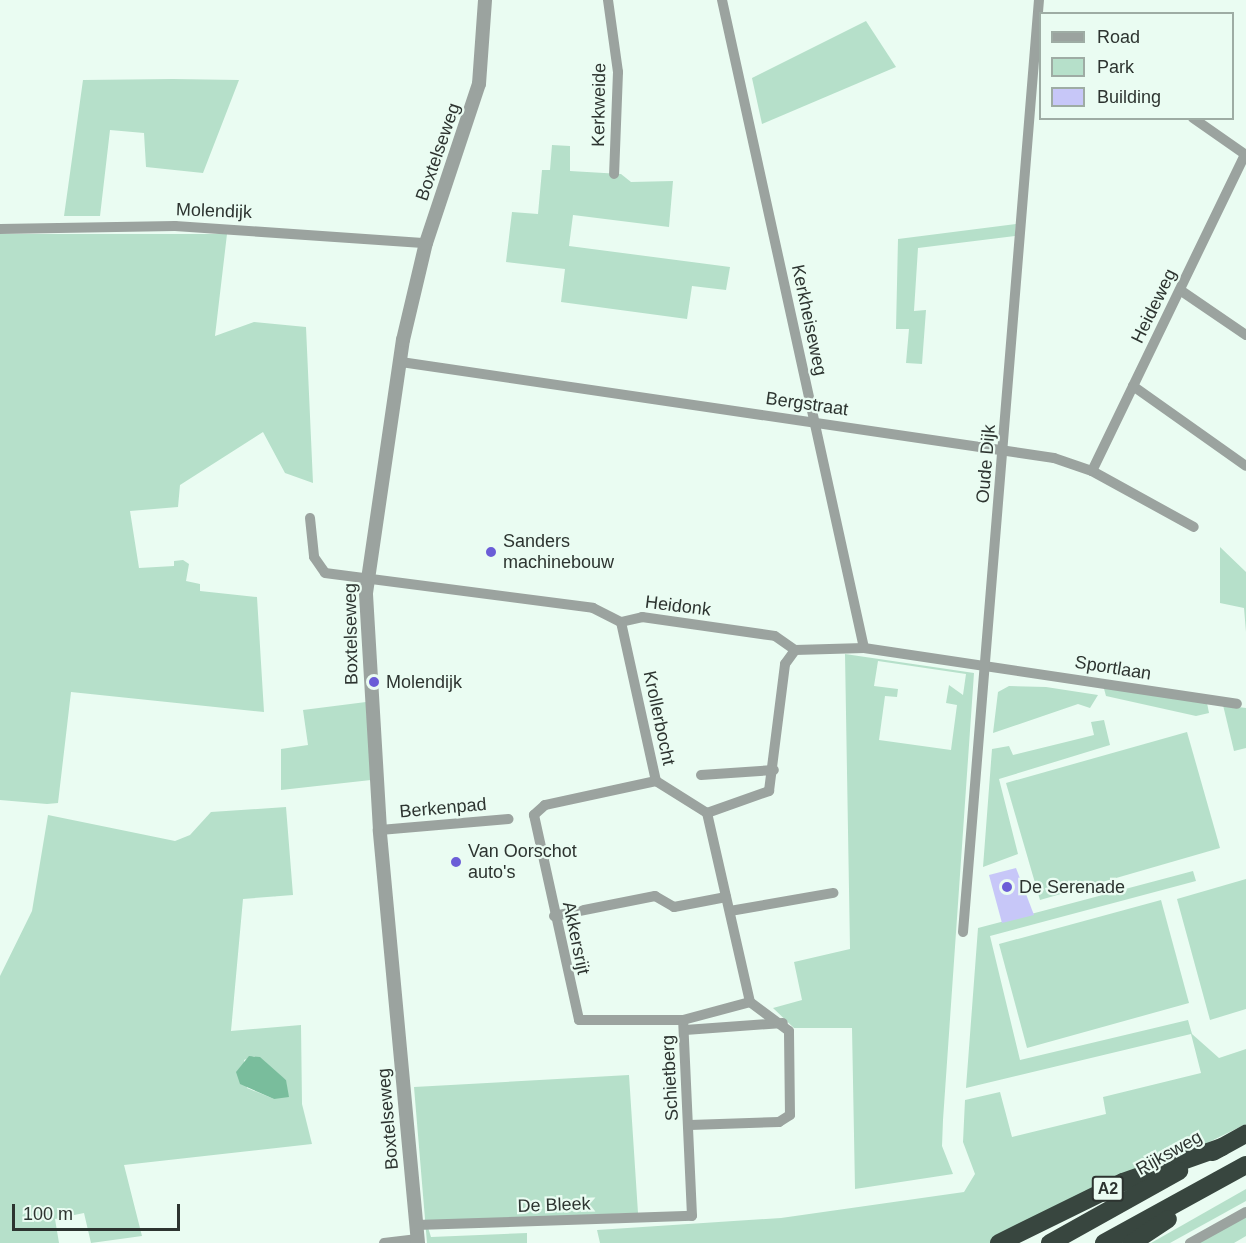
<!DOCTYPE html>
<html>
<head>
<meta charset="utf-8">
<style>
  body { margin:0 }
  #map { position:relative; width:1246px; height:1243px; overflow:hidden; background:#eafcf2; font-family:Arial,sans-serif }
  div>[style] { position:absolute }
  .green>* { inset:0; background:#b6e0ca }
  .water>* { inset:0; background:#79bd9c }
  .building>* { inset:0; background:#c7c7f8 }
  .minor>* { height:10px; margin:-5px; padding:0 5px; transform-origin:5px; border-radius:5px; background:#9ba39f }
  .tertiary>* { height:14px; margin:-7px; padding:0 7px; transform-origin:7px; border-radius:7px; background:#9ba39f }
  .motorway>* { height:18px; margin:-9px; padding:0 9px; transform-origin:9px; border-radius:9px; background:#38463f }
  .dots>* { width:16px; height:16px; translate:-50% -50%; box-sizing:border-box; border:3px solid #eafcf2; border-radius:50% }
  span { translate:-50% -50%; white-space:nowrap; text-align:center; line-height:1.15; -webkit-text-stroke:4.5px #eafcf2; paint-order:stroke }
  .shield-label span { padding:2px 4px; background:#eafcf2; border:2px solid; border-radius:4px; -webkit-text-stroke-width:0 }
  .shield-label { font-size:16px; color:#2d3430; font-weight:700 }
  .street-label { font-size:18px; color:#2d3430 }
  .poi-label { font-size:18px; color:#2d3430 }
  .left { translate:0 -50%; text-align:left }
  .legend { position:absolute; left:1039px; top:12px; width:195px; height:108px; box-sizing:border-box; background:#eafcf2; border:2px solid #9eaca4; margin:0; padding:8px 10px; list-style:none; font-size:18px; color:#2d3430 }
  .legend li { display:flex; align-items:center; gap:12px; height:30px }
  .legend b { width:30px; border:2px solid #9eaca4 }
  .scale { position:absolute; left:12px; top:1204px; width:168px; height:27px; box-sizing:border-box; border:3px solid #2d3430; border-top:0; padding-left:8px; font-size:18px; line-height:21px; white-space:nowrap; color:#2d3430; -webkit-text-stroke:4px #eafcf2; paint-order:stroke }
</style>
</head>
<body>
<div id="map">
  <div class="green">
    <div style="clip-path:polygon(866px 21px,896px 67px,762px 124px,752px 78px)"></div>
    <div style="clip-path:polygon(83px 80px,173px 79px,239px 80px,203px 173px,146px 167px,144px 133px,110px 130px,100px 216px,64px 216px)"></div>
    <div style="clip-path:polygon(552px 145px,570px 146px,570px 171px,621px 174px,631px 182px,673px 181px,669px 227px,573px 215px,569px 246px,730px 267px,726px 290px,692px 286px,687px 319px,561px 302px,565px 269px,506px 262px,512px 212px,538px 214px,542px 170px,550px 170px)"></div>
    <div style="clip-path:polygon(1016px 224px,1015px 236px,918px 248px,914px 311px,926px 310px,922px 364px,906px 363px,909px 329px,896px 329px,898px 239px)"></div>
    <div style="clip-path:polygon(0 234px,227px 234px,215px 336px,254px 322px,306px 327px,313px 483px,285px 473px,263px 432px,180px 485px,178px 507px,130px 511px,139px 568px,174px 566px,174px 561px,183px 560px,189px 564px,186px 581px,200px 584px,200px 591px,257px 597px,264px 712px,71px 692px,58px 803px,47px 804px,0 800px)"></div>
    <div style="clip-path:polygon(1220px 547px,1246px 572px,1246px 632px,1244px 608px,1220px 603px)"></div>
    <div style="clip-path:polygon(evenodd,845px 654px,974px 673px,943px 1120px,942px 1146px,953px 1174px,855px 1189px,852px 1028px,794px 1028px,773px 1008px,802px 1000px,794px 962px,850px 949px,845px 654px,878px 661px,966px 674px,963px 695px,949px 685px,946px 703px,957px 705px,951px 750px,879px 740px,885px 696px,897px 697px,898px 689px,874px 686px,878px 661px)"></div>
    <div style="clip-path:polygon(1103px 685px,1207px 703px,1209px 713px,1196px 716px,1106px 696px)"></div>
    <div style="clip-path:polygon(1009px 686px,1046px 687px,1098px 695px,1090px 708px,1078px 704px,993px 733px,998px 692px)"></div>
    <div style="clip-path:polygon(366px 702px,371px 780px,281px 790px,281px 749px,308px 745px,303px 710px)"></div>
    <div style="clip-path:polygon(1223px 705px,1246px 708px,1246px 748px,1234px 751px)"></div>
    <div style="clip-path:polygon(1104px 720px,1110px 745px,999px 779px,1018px 854px,983px 867px,992px 749px,1009px 746px,1013px 755px,1070px 741px,1094px 735px,1091px 722px)"></div>
    <div style="clip-path:polygon(1187px 732px,1220px 848px,1040px 900px,1006px 783px)"></div>
    <div style="clip-path:polygon(evenodd,286px 807px,293px 895px,243px 899px,231px 1031px,301px 1025px,302px 1104px,312px 1144px,124px 1165px,142px 1236px,91px 1243px,84px 1213px,55px 1219px,59px 1243px,0 1243px,0 976px,32px 911px,48px 815px,175px 841px,190px 835px,211px 812px,286px 807px,254px 1056px,286px 1080px,274px 1099px,247px 1088px,244px 1060px,254px 1056px)"></div>
    <div style="clip-path:polygon(1193px 871px,1196px 881px,990px 936px,1020px 1060px,1188px 1020px,1192px 1034px,1219px 1058px,1246px 1049px,1246px 1124px,1002px 1243px,600px 1243px,597px 1230px,781px 1218px,964px 1192px,975px 1174px,963px 1142px,965px 1100px,1000px 1092px,1012px 1137px,1106px 1114px,1103px 1097px,1201px 1073px,1191px 1034px,966px 1088px,978px 928px)"></div>
    <div style="clip-path:polygon(1246px 879px,1246px 1009px,1210px 1020px,1177px 899px)"></div>
    <div style="clip-path:polygon(1161px 900px,1189px 1003px,1027px 1048px,999px 944px)"></div>
    <div style="clip-path:polygon(629px 1075px,638px 1213px,426px 1221px,431px 1237px,527px 1233px,527px 1243px,427px 1243px,414px 1087px)"></div>
    <div style="clip-path:polygon(1246px 1189px,1246px 1201px,1170px 1243px,1151px 1243px)"></div>
    <div style="clip-path:polygon(1246px 1215px,1246px 1236px,1234px 1243px,1196px 1243px)"></div>
  </div>
  <div class="water">
    <div style="clip-path:polygon(249px 1056px,260px 1057px,286px 1080px,289px 1097px,274px 1099px,240px 1084px,236px 1072px)"></div>
  </div>
  <div class="building">
    <div style="clip-path:polygon(1016px 868px,1034px 915px,1002px 923px,989px 875px)"></div>
  </div>
  <div class="minor">
    <div style="left:608px;top:0;width:73px;rotate:82.1deg"></div>
    <div style="left:618px;top:72px;width:102px;rotate:92.2deg"></div>
    <div style="left:722px;top:0;width:663px;rotate:77.64deg"></div>
    <div style="left:1193px;top:118px;width:65px;rotate:34.9deg"></div>
    <div style="left:0;top:229px;width:175px;rotate:-1deg"></div>
    <div style="left:175px;top:226px;width:252px;rotate:3.9deg"></div>
    <div style="left:1180px;top:290px;width:80px;rotate:34.3deg"></div>
    <div style="left:401px;top:362px;width:660px;rotate:8.36deg"></div>
    <div style="left:1054px;top:458px;width:40px;rotate:18.9deg"></div>
    <div style="left:1092px;top:471px;width:116px;rotate:28.8deg"></div>
    <div style="left:1133px;top:386px;width:138px;rotate:35.3deg"></div>
    <div style="left:1092px;top:471px;width:352px;rotate:-64.2deg"></div>
    <div style="left:310px;top:518px;width:39px;rotate:84deg"></div>
    <div style="left:314px;top:557px;width:19px;rotate:55deg"></div>
    <div style="left:325px;top:573px;width:270px;rotate:7.4deg"></div>
    <div style="left:593px;top:608px;width:31px;rotate:27deg"></div>
    <div style="left:621px;top:622px;width:22px;rotate:-13deg"></div>
    <div style="left:642px;top:617px;width:134px;rotate:8.1deg"></div>
    <div style="left:775px;top:636px;width:24px;rotate:35deg"></div>
    <div style="left:795px;top:650px;width:69px;rotate:-1.7deg"></div>
    <div style="left:864px;top:648px;width:377px;rotate:8.5deg"></div>
    <div style="left:621px;top:622px;width:163px;rotate:77.6deg"></div>
    <div style="left:656px;top:781px;width:60px;rotate:32.1deg"></div>
    <div style="left:707px;top:813px;width:66px;rotate:-19.5deg"></div>
    <div style="left:769px;top:791px;width:128px;rotate:-82.8deg"></div>
    <div style="left:785px;top:664px;width:17px;rotate:-54deg"></div>
    <div style="left:701px;top:775px;width:73px;rotate:-3.9deg"></div>
    <div style="left:656px;top:781px;width:114px;rotate:167.8deg"></div>
    <div style="left:545px;top:805px;width:15px;rotate:138deg"></div>
    <div style="left:534px;top:815px;width:210px;rotate:77.6deg"></div>
    <div style="left:579px;top:1020px;width:104px"></div>
    <div style="left:380px;top:830px;width:129px;rotate:-4.9deg"></div>
    <div style="left:730px;top:911px;width:105px;rotate:-9.9deg"></div>
    <div style="left:554px;top:916px;width:103px;rotate:-11.2deg"></div>
    <div style="left:655px;top:896px;width:22px;rotate:30deg"></div>
    <div style="left:674px;top:907px;width:53px;rotate:-10.9deg"></div>
    <div style="left:963px;top:932px;width:935px;rotate:-85.34deg"></div>
    <div style="left:685px;top:1030px;width:98px;rotate:-4.1deg"></div>
    <div style="left:690px;top:1125px;width:89px;rotate:-1.9deg"></div>
    <div style="left:779px;top:1122px;width:13px;rotate:-32deg"></div>
    <div style="left:790px;top:1115px;width:84px;rotate:-90.7deg"></div>
    <div style="left:789px;top:1031px;width:49px;rotate:-143.4deg"></div>
    <div style="left:416px;top:1225px;width:276px;rotate:-1.9deg"></div>
    <div style="left:692px;top:1216px;width:196px;rotate:-92.6deg"></div>
    <div style="left:683px;top:1020px;width:69px;rotate:-15deg"></div>
    <div style="left:750px;top:1002px;width:194px;rotate:-102.8deg"></div>
    <div style="left:384px;top:1243px;width:34px;rotate:-7deg"></div>
    <div style="left:1190px;top:1243px;width:64px;rotate:-29deg"></div>
  </div>
  <div class="tertiary">
    <div style="left:418px;top:1243px;width:415px;rotate:-95.3deg"></div>
    <div style="left:380px;top:830px;width:237px;rotate:-93.4deg"></div>
    <div style="left:366px;top:593px;width:256px;rotate:-81.7deg"></div>
    <div style="left:403px;top:340px;width:100px;rotate:-76.7deg"></div>
    <div style="left:426px;top:243px;width:168px;rotate:-71.6deg"></div>
    <div style="left:479px;top:84px;width:84px;rotate:-85.9deg"></div>
  </div>
  <div class="motorway">
    <div style="left:1213px;top:1152px;width:38px;rotate:-29deg"></div>
    <div style="left:999px;top:1243px;width:138px;rotate:-26.2deg"></div>
    <div style="left:1123px;top:1182px;width:105px;rotate:-19.5deg"></div>
    <div style="left:1050px;top:1243px;width:148px;rotate:-29.2deg"></div>
    <div style="left:1104px;top:1243px;width:162px;rotate:-28.8deg"></div>
    <div style="left:1132px;top:1243px;width:43px;rotate:-33.7deg"></div>
  </div>
  <div class="dots">
    <div style="left:491px;top:552px;background:#6b5dd7"></div>
    <div style="left:374px;top:682px;background:#6b5dd7"></div>
    <div style="left:456px;top:862px;background:#6b5dd7"></div>
    <div style="left:1007px;top:887px;background:#6b5dd7"></div>
  </div>
  <div class="shield-label">
    <span style="left:1108px;top:1189px">A2</span>
  </div>
  <div class="street-label">
    <span style="left:599px;top:105px;rotate:-89deg">Kerkweide</span>
    <span style="left:438px;top:152px;rotate:-71deg">Boxtelseweg</span>
    <span style="left:214px;top:211px;rotate:2deg">Molendijk</span>
    <span style="left:1154px;top:306px;rotate:-64deg">Heideweg</span>
    <span style="left:809px;top:320px;rotate:78deg">Kerkheiseweg</span>
    <span style="left:807px;top:404px;rotate:8deg">Bergstraat</span>
    <span style="left:986px;top:464px;rotate:-85deg">Oude Dijk</span>
    <span style="left:678px;top:606px;rotate:7deg">Heidonk</span>
    <span style="left:351px;top:634px;rotate:-91deg">Boxtelseweg</span>
    <span style="left:1113px;top:668px;rotate:9deg">Sportlaan</span>
    <span style="left:659px;top:718px;rotate:78deg">Krollerbocht</span>
    <span style="left:443px;top:808px;rotate:-5deg">Berkenpad</span>
    <span style="left:576px;top:938px;rotate:78deg">Akkersrijt</span>
    <span style="left:670px;top:1078px;rotate:-93deg">Schietberg</span>
    <span style="left:388px;top:1119px;rotate:-95deg">Boxtelseweg</span>
    <span style="left:1169px;top:1153px;rotate:-29deg">Rijksweg</span>
    <span style="left:554px;top:1205px;rotate:-2deg">De Bleek</span>
  </div>
  <div class="poi-label">
    <span class="left" style="left:503px;top:552px">Sanders<br>machinebouw</span>
    <span class="left" style="left:386px;top:682px">Molendijk</span>
    <span class="left" style="left:468px;top:862px">Van Oorschot<br>auto's</span>
    <span class="left" style="left:1019px;top:887px">De Serenade</span>
  </div>
  <ul class="legend">
  <li><b style="height:8px;background:#9ba39f"></b>Road</li>
  <li><b style="height:16px;background:#b6e0ca"></b>Park</li>
  <li><b style="height:16px;background:#c7c7f8"></b>Building</li>
  </ul>
  <div class="scale">100 m</div>
</div>
</body>
</html>
